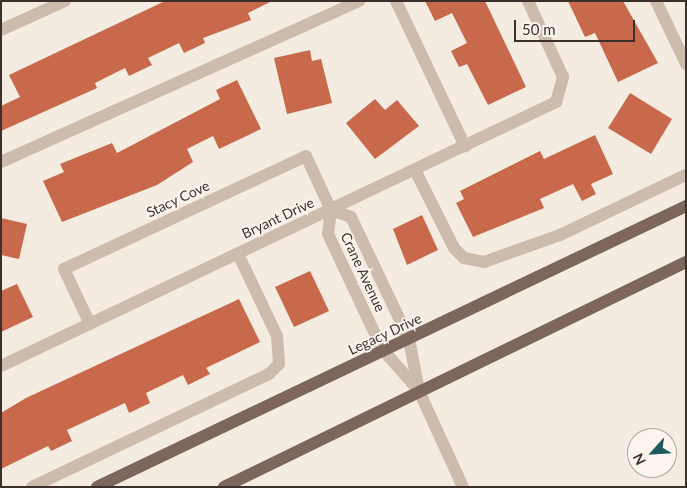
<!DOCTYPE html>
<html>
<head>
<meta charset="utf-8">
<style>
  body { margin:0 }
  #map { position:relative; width:687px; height:488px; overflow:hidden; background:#f4ebe1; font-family:Lato,sans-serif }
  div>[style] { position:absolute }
  .building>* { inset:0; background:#c8694b }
  .minor>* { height:12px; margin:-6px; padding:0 6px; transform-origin:6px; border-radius:6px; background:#cdbbac }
  .major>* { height:12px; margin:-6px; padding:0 6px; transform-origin:6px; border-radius:6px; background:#7d675c }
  span { translate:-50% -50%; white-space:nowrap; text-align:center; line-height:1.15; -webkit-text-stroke:4px #fbf5ee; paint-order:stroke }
  .street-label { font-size:14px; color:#3b302b }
  .frame { position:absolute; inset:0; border:2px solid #3b302b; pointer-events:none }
  .north { position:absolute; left:627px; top:428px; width:50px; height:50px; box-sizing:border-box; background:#fbf5ee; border:1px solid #aea6a0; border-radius:50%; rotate:244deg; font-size:14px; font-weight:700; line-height:20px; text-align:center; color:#3b302b }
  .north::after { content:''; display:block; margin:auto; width:18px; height:22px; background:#1f5a5e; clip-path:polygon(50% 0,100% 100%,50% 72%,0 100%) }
  .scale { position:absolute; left:514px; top:20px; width:121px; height:22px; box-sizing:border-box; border:2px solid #3b302b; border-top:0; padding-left:6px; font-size:15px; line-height:18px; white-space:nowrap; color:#3b302b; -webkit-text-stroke:4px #fbf5ee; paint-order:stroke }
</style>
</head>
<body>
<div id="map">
  <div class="building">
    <div style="clip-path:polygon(165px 1px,272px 1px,248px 13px,251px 20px,203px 38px,205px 43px,184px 53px,179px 43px,148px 58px,152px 65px,129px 76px,125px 68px,95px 83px,97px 88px,1px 131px,1px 106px,20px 97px,9px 75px)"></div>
    <div style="clip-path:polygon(425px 1px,485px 1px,526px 87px,488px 105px,467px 64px,459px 67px,451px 51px,467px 43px,452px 13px,435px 21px)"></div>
    <div style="clip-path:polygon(568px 1px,623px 1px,658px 63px,618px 82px,595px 33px,585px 37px)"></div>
    <div style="clip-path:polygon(310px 50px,312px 61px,321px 59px,332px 103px,287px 114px,274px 58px)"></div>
    <div style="clip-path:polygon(237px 80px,261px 129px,219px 149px,213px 136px,187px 149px,193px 162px,157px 185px,62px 222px,43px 181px,64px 172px,60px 164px,112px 143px,117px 153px,220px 99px,216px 90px)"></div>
    <div style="clip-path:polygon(630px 93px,672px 119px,651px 154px,608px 128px)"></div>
    <div style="clip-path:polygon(375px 99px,385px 110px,397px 100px,419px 126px,375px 159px,346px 123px)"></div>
    <div style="clip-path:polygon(595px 135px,613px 174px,591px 184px,596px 194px,582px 201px,573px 184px,540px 199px,544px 208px,473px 237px,456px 203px,464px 199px,460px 191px,540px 151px,544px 159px)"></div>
    <div style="clip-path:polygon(422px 215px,438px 250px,407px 265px,393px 229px)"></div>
    <div style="clip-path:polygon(1px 218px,27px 224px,19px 259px,1px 255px)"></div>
    <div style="clip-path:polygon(310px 271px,329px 311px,294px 327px,275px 287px)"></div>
    <div style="clip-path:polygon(17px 284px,33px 317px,1px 332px,1px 291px)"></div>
    <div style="clip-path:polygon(239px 299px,260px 342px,206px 368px,210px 374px,188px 385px,183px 375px,146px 393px,150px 403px,129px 413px,125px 403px,67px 430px,72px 441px,51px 451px,48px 446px,1px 469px,1px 413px,26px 398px)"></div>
  </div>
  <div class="minor">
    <div style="left:396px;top:1px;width:161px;rotate:64.6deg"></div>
    <div style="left:656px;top:1px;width:70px;rotate:64.5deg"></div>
    <div style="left:1px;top:30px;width:70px;rotate:-24.4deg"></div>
    <div style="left:1px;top:162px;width:393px;rotate:-24.2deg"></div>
    <div style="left:415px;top:170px;width:87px;rotate:63.4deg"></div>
    <div style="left:454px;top:248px;width:14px;rotate:45deg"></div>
    <div style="left:464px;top:258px;width:20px;rotate:11deg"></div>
    <div style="left:484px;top:262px;width:81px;rotate:-19.6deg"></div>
    <div style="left:560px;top:235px;width:140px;rotate:-25.5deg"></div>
    <div style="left:331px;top:210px;width:21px;rotate:19deg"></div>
    <div style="left:351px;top:217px;width:135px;rotate:64.6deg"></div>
    <div style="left:409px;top:339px;width:53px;rotate:79.1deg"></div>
    <div style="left:419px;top:391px;width:106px;rotate:65.4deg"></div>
    <div style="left:331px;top:210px;width:24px;rotate:97deg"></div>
    <div style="left:328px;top:234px;width:110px;rotate:64.8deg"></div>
    <div style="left:375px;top:334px;width:19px;rotate:62deg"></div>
    <div style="left:384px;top:351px;width:53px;rotate:48.8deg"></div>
    <div style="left:90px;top:324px;width:61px;rotate:-115.3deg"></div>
    <div style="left:64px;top:269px;width:267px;rotate:-25deg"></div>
    <div style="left:306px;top:156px;width:60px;rotate:65.2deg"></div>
    <div style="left:1px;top:366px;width:615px;rotate:-25.44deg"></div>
    <div style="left:556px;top:102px;width:26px;rotate:-74deg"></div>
    <div style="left:563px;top:77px;width:84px;rotate:-114.7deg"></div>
    <div style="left:32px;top:487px;width:263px;rotate:-25.5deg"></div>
    <div style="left:269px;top:374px;width:14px;rotate:-45deg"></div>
    <div style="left:279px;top:364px;width:28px;rotate:-94deg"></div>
    <div style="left:277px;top:336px;width:91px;rotate:-115.4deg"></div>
  </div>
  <div class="major">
    <div style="left:97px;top:487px;width:653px;rotate:-25.5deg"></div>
    <div style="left:224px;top:487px;width:514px;rotate:-25.97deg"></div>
  </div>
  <div class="street-label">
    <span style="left:178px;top:199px;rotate:-25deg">Stacy Cove</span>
    <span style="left:278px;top:218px;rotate:-25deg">Bryant Drive</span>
    <span style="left:363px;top:272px;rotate:65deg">Crane Avenue</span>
    <span style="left:385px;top:334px;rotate:-25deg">Legacy Drive</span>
  </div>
  <div class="frame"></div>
  <div class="north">N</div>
  <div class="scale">50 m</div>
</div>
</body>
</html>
